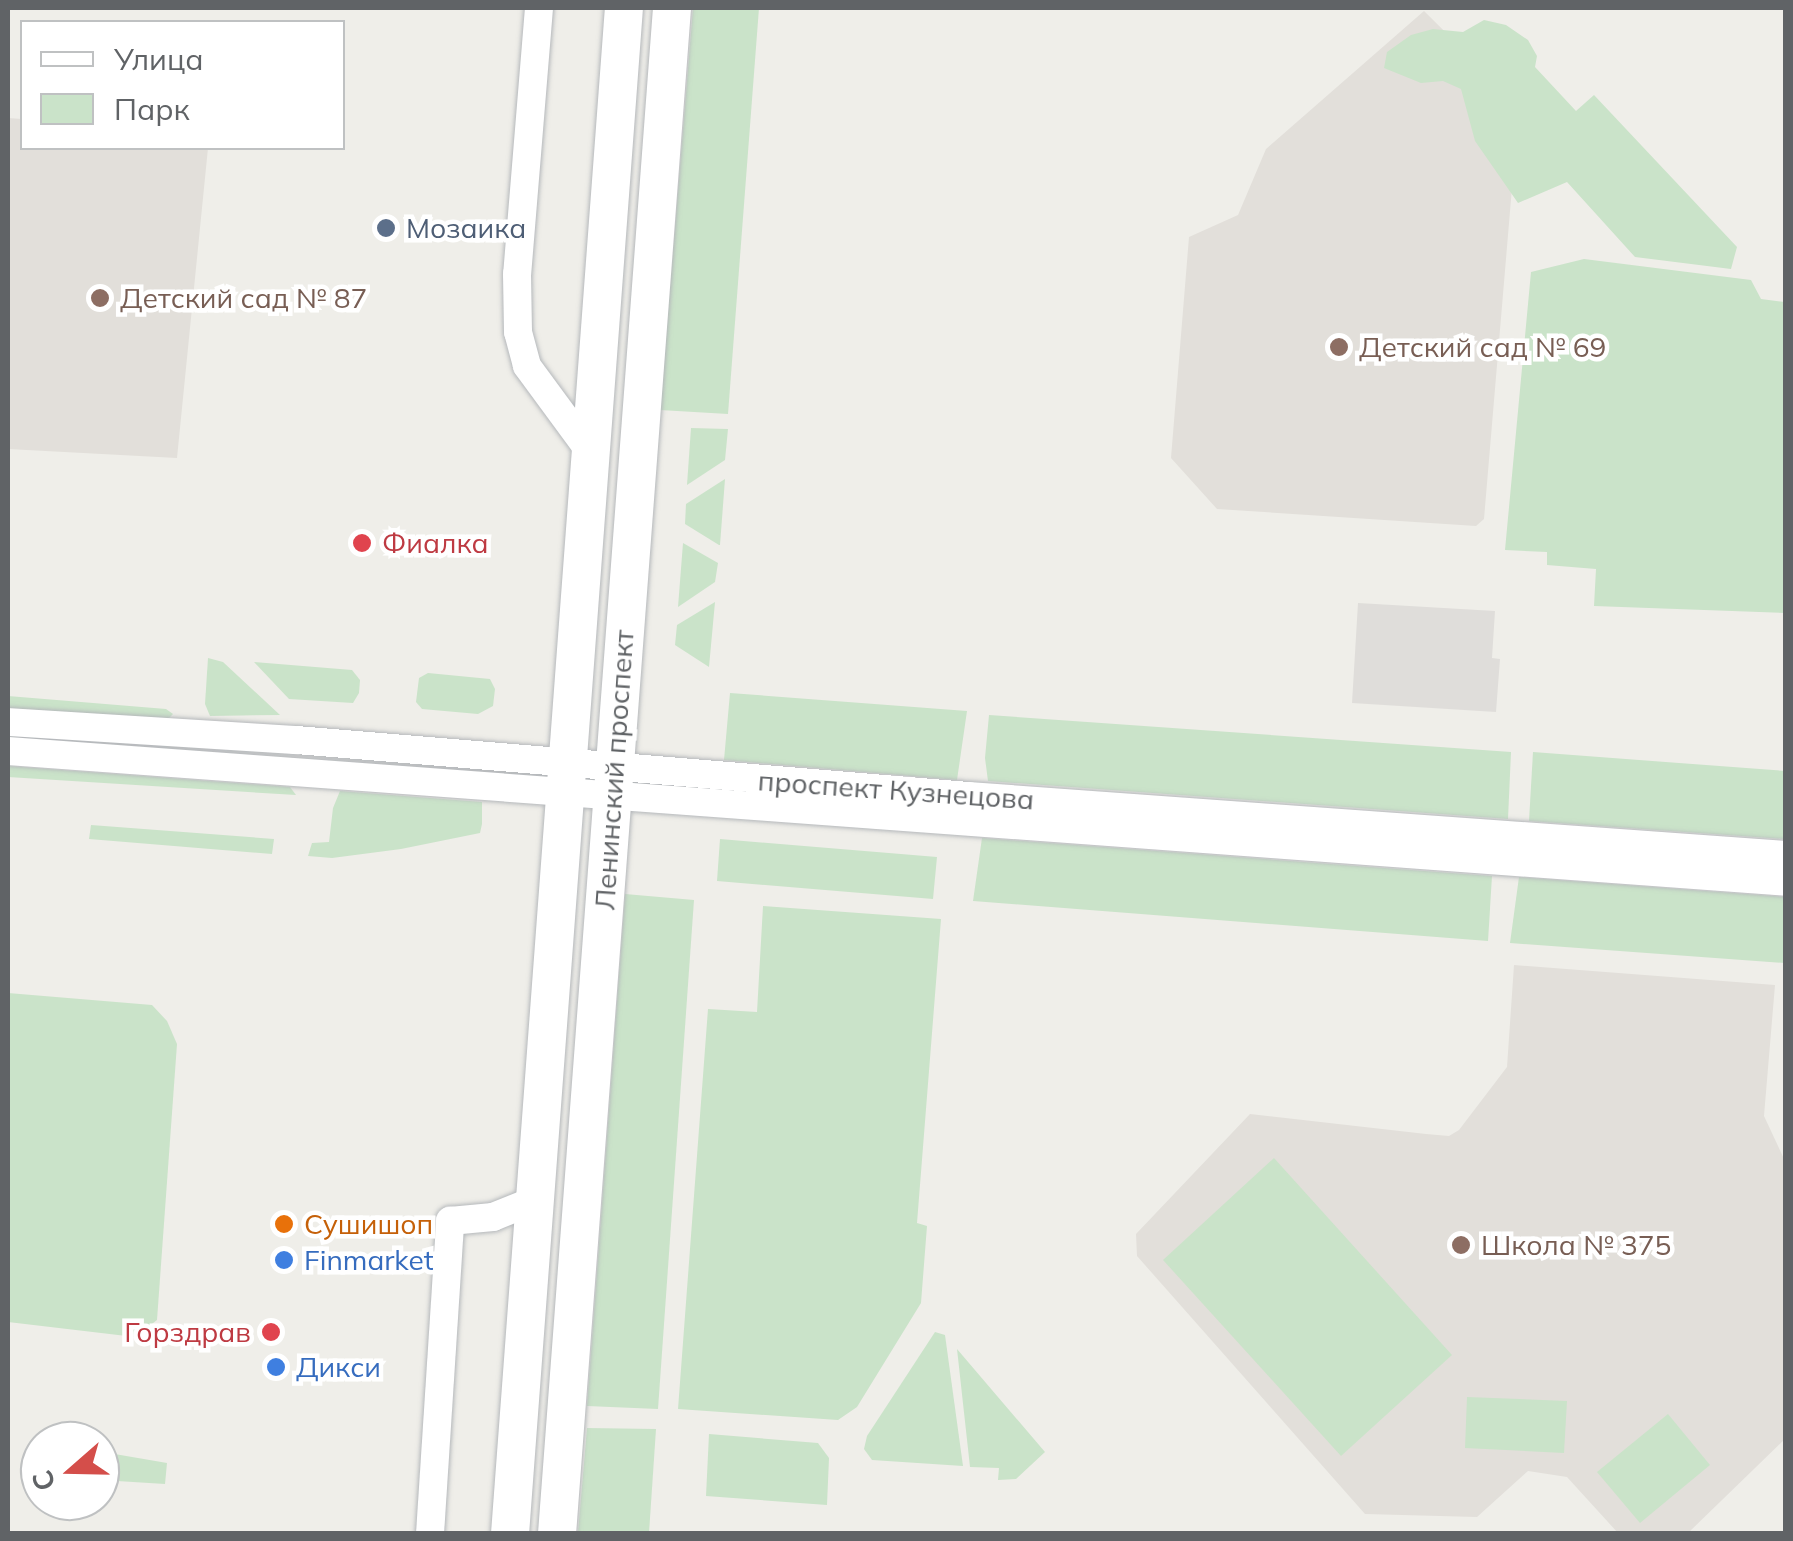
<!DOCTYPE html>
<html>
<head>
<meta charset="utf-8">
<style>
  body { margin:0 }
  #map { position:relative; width:1793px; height:1541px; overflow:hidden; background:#efeee9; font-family:Mulish,sans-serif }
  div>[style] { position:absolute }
  .industrial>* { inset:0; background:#dfddda }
  .education>* { inset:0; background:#e2dfda }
  .green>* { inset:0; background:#cae3c9 }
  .roads { filter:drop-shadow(0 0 2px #b5b8bb) drop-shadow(0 0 2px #b5b8bb) }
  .street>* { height:28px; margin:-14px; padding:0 14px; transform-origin:14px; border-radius:14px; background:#fff }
  .secondary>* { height:38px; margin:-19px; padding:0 19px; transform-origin:19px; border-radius:19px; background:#fff }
  .dots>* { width:28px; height:28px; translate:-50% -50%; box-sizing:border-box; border:5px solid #fff; border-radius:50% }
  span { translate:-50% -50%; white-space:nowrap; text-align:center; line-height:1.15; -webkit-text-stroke:9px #fff; paint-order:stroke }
  .service-label { font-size:28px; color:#4e5e75 }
  .left { translate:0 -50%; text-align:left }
  .education-label { font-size:28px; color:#785e54 }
  .health-label { font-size:28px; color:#be3a42 }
  .right { translate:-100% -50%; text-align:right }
  .street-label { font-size:28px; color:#606366 }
  .food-label { font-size:28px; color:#c56008 }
  .shop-label { font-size:28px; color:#366cbe }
  .frame { position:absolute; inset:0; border:10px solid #606366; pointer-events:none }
  .legend { position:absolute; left:20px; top:20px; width:325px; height:130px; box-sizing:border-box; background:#fff; border:2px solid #bfc1c2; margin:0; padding:12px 18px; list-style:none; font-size:30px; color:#606366 }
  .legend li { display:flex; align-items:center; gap:20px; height:50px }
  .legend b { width:50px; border:2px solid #bfc1c2 }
  .north { position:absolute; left:20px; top:1421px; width:100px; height:100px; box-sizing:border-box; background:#fff; border:2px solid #bfc1c2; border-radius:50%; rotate:250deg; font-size:28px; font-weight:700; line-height:40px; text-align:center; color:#606366 }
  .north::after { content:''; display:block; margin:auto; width:35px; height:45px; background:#d44e4a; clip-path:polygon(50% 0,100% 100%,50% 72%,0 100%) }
</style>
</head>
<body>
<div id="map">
  <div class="industrial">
    <div style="clip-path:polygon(1358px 603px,1495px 611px,1492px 658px,1500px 659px,1496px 712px,1352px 703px)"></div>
  </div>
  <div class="education">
    <div style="clip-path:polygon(1424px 11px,1519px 105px,1484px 519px,1476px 526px,1217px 509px,1171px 458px,1189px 237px,1238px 215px,1266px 149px)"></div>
    <div style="clip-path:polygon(8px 118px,22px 119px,22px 148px,208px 148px,177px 458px,8px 449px)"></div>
    <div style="clip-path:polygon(1514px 965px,1775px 985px,1764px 1116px,1785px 1161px,1785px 1439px,1688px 1533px,1618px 1533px,1567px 1477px,1528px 1471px,1477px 1517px,1365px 1514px,1137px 1256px,1136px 1234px,1250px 1114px,1426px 1134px,1449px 1136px,1459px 1130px,1507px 1067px)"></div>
  </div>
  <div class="green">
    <div style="clip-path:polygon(693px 8px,759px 8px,728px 414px,660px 410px)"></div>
    <div style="clip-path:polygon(1484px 20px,1506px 25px,1528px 40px,1537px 56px,1535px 67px,1576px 111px,1594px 95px,1737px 247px,1731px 269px,1635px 257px,1567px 182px,1518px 203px,1475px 141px,1461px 89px,1443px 81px,1421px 83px,1384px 68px,1387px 52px,1411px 35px,1433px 29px,1463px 32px)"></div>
    <div style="clip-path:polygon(1584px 259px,1751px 280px,1761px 299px,1785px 302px,1785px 613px,1594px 606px,1596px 569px,1547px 565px,1547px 552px,1505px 550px,1531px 272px)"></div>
    <div style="clip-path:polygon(691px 428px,728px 429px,725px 460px,687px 485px)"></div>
    <div style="clip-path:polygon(725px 479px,720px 545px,719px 545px,685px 524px,686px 504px)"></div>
    <div style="clip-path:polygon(683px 543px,718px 563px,715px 582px,678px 607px)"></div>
    <div style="clip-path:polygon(715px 602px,709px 667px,675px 645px,677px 625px)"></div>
    <div style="clip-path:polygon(208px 658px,223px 662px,280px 715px,210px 716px,205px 704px)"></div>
    <div style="clip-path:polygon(254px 662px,352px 670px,360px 680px,359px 693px,353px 703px,289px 699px)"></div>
    <div style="clip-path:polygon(428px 673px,490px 679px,495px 689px,493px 706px,478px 714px,422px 709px,416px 702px,419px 678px)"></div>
    <div style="clip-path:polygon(730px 693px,967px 711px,957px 780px,724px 760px)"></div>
    <div style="clip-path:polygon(8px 696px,166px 709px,173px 714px,167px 720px,8px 708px)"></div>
    <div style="clip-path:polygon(989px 715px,1511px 752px,1508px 819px,988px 781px,985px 758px)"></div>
    <div style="clip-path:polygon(1533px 752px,1785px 771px,1785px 839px,1529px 821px)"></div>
    <div style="clip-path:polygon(8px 766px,290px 787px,296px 795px,8px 777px)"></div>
    <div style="clip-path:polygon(340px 791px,482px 802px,482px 824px,480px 833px,401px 849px,332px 858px,308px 856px,312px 843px,329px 842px,333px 808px)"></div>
    <div style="clip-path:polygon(91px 825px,274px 839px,272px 854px,89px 839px)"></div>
    <div style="clip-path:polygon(982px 838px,1492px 876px,1488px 941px,973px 901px)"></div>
    <div style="clip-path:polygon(720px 839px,937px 857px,933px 899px,717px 881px)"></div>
    <div style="clip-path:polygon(1519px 877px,1785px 897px,1785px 963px,1510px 943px)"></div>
    <div style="clip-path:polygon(625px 894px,694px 900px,658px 1409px,587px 1406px)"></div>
    <div style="clip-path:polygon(763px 906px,941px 919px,917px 1223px,927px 1226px,921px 1303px,857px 1407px,838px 1420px,678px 1409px,708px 1009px,757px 1012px)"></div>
    <div style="clip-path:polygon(8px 993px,152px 1005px,167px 1021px,177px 1044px,157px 1320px,135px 1337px,8px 1322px)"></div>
    <div style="clip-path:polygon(1274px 1158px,1452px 1355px,1341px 1456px,1163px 1260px)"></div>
    <div style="clip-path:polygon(935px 1332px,945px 1335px,963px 1466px,872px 1460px,864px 1449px,867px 1436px)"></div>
    <div style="clip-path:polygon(957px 1349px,1045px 1452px,1016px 1479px,998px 1480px,999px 1468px,970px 1467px)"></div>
    <div style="clip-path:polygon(1467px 1397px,1567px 1401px,1564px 1453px,1465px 1448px)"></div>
    <div style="clip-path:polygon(1668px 1414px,1710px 1465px,1640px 1523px,1597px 1472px)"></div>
    <div style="clip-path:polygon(587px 1428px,656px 1429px,649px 1533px,578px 1533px)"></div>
    <div style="clip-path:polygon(709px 1434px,818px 1443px,829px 1458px,827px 1505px,706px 1496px)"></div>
    <div style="clip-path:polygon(103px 1452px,167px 1463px,165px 1484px,101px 1480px)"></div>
  </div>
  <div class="roads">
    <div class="street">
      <div style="left:539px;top:8px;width:267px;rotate:94.7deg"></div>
      <div style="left:517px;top:274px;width:58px;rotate:89deg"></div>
      <div style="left:518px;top:332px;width:35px;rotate:75deg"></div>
      <div style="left:527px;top:366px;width:108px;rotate:53.7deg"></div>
      <div style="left:8px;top:722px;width:289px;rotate:3.6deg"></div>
      <div style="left:296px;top:740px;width:674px;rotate:4.76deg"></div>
      <div style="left:968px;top:796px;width:820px;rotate:4.13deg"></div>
      <div style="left:8px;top:751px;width:1783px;rotate:4.21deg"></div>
      <div style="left:430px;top:1534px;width:314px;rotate:-86.3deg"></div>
      <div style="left:450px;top:1221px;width:43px;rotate:-5.3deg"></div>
      <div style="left:493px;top:1217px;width:45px;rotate:-22deg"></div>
    </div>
    <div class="secondary">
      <div style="left:510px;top:1534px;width:1530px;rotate:-85.73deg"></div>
      <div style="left:557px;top:1534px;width:1530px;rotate:-85.69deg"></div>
    </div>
  </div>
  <div class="dots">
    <div style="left:386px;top:228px;background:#5c6f8a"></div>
    <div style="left:100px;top:298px;background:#8d6e63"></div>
    <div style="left:1339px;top:347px;background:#8d6e63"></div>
    <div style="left:362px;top:543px;background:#e0444e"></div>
    <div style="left:284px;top:1224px;background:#e8710a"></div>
    <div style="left:1461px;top:1245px;background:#8d6e63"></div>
    <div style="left:284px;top:1260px;background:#3f7fe0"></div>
    <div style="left:271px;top:1332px;background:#e0444e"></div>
    <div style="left:276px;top:1367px;background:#3f7fe0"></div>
  </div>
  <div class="service-label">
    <span class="left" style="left:406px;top:228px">Мозаика</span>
  </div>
  <div class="education-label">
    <span class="left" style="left:120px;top:298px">Детский сад № 87</span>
    <span class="left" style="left:1359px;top:347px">Детский сад № 69</span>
    <span class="left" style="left:1481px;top:1245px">Школа № 375</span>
  </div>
  <div class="health-label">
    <span class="left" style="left:382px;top:543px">Фиалка</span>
    <span class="right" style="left:251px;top:1332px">Горздрав</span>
  </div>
  <div class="street-label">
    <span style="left:614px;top:770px;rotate:-86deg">Ленинский проспект</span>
    <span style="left:896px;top:790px;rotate:4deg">проспект Кузнецова</span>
  </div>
  <div class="food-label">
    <span class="left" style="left:304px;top:1224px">Сушишоп</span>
  </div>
  <div class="shop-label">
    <span class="left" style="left:304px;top:1260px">Finmarket</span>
    <span class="left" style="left:296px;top:1367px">Дикси</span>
  </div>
  <div class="frame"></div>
  <ul class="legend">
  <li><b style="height:12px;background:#fff"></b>Улица</li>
  <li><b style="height:28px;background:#cae3c9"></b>Парк</li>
  </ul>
  <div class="north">С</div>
</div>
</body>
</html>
